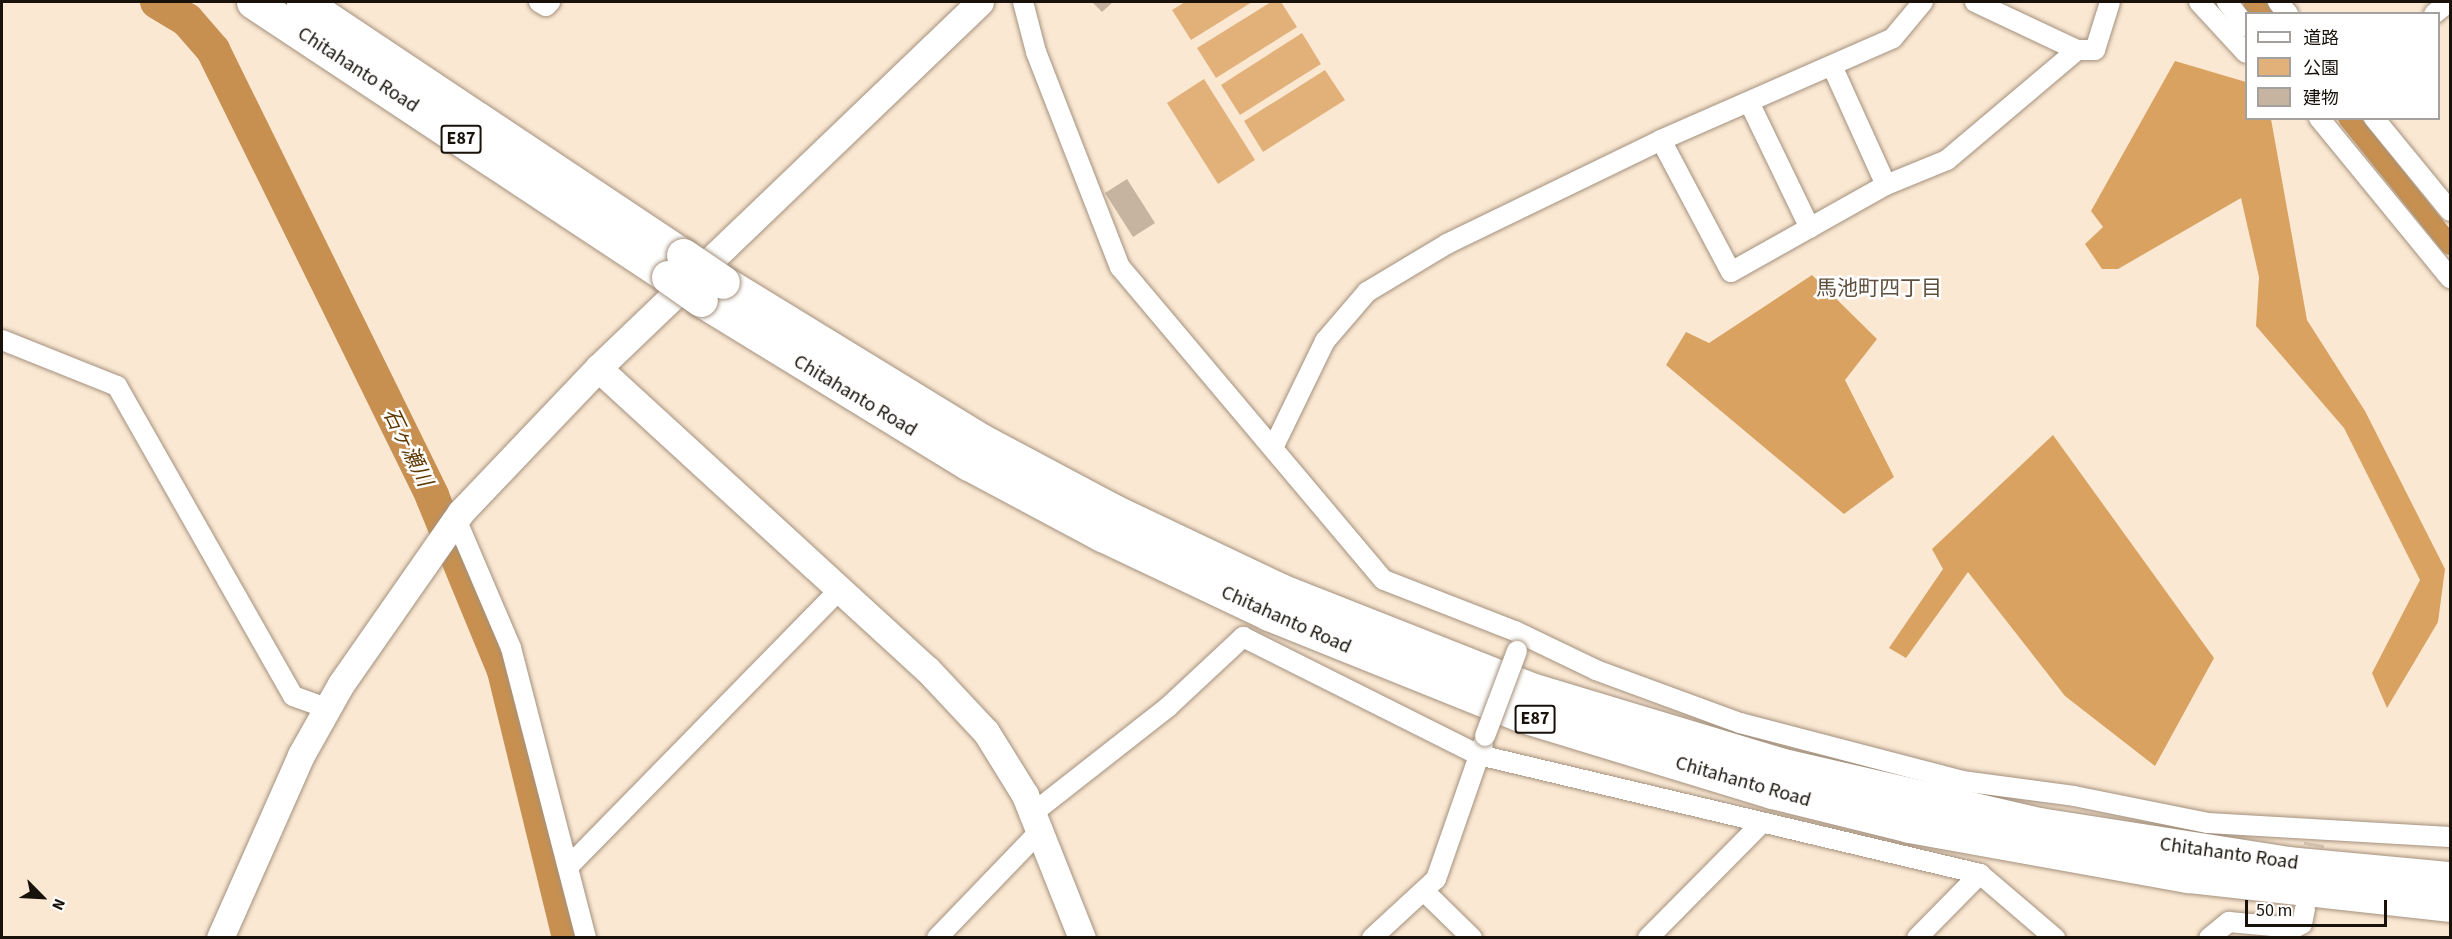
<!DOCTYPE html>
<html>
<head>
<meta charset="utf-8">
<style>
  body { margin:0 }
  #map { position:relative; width:2452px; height:939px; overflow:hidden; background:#fbe8d3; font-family:"Source Sans 3","Noto Sans JP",sans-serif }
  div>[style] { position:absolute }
  .green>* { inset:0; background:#e2b17a }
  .forest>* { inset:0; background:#d9a261 }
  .canal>* { height:20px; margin:-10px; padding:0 10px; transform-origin:10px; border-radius:10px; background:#c79050 }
  .river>* { height:34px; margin:-17px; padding:0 17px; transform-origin:17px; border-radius:17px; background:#c79050 }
  .building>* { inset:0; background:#c6b4a0 }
  .street-tunnel>* { height:20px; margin-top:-10px; transform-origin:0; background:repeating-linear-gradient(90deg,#d9c8b5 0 20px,transparent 0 30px) }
  .roads { filter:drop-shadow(0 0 2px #a3917e) drop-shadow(0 0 2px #a3917e) }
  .street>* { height:20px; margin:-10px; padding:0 10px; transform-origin:10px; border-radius:10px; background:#fff }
  .secondary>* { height:27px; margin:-13.5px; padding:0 13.5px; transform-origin:13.5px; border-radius:13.5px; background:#fff }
  .highway>* { height:33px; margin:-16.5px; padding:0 16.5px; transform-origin:16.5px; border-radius:16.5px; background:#fff }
  .bridges { filter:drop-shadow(0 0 2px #a3917e) drop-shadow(0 0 2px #a3917e) }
  .street-bridge>* { height:20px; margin:-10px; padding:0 10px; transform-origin:10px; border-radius:10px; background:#fff }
  .highway-bridge>* { height:33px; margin:-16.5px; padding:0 16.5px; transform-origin:16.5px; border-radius:16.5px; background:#fff }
  span { translate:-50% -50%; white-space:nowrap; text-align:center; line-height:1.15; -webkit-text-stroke:5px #fff; paint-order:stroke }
  .shield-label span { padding:2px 4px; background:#fff; border:2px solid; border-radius:4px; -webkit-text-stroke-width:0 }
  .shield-label { font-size:18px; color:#18120b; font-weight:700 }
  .street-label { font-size:20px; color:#18120b }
  .neighbourhood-label { font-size:21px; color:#5f4f3d }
  .water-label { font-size:21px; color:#5f3a04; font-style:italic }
  .frame { position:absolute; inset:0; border:3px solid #18120b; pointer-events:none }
  .legend { position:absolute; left:2245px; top:12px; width:195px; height:108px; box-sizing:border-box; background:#fff; border:2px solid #a3a09d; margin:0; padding:8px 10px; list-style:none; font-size:18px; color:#18120b }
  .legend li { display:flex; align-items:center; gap:12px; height:30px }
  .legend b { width:30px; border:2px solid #a3a09d }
  .north { position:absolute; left:12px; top:867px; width:60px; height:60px; -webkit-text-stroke:4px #fff; paint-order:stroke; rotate:114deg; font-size:16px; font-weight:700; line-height:24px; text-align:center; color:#18120b }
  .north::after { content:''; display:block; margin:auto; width:21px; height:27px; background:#18120b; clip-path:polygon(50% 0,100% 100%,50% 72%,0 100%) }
  .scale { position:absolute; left:2245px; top:900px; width:142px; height:27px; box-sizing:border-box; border:3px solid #18120b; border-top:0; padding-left:8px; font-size:18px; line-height:21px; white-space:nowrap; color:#18120b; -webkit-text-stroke:4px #fff; paint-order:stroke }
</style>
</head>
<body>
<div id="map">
  <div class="green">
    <div style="clip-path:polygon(1185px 2px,1252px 2px,1191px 40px,1172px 10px)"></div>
    <div style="clip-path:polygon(1271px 2px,1281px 2px,1297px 27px,1216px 78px,1197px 48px)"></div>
    <div style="clip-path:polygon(1302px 33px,1321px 64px,1240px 115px,1221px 85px)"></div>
    <div style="clip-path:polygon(1325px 70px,1345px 100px,1263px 152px,1244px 121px)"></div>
    <div style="clip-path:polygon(1204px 79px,1255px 160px,1218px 184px,1167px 103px)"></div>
  </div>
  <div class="forest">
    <div style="clip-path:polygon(2175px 61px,2246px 82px,2246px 118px,2271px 119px,2307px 320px,2365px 411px,2445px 569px,2438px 622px,2387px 708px,2372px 673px,2420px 580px,2344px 428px,2256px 326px,2259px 277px,2241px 198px,2118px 269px,2102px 269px,2085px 244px,2103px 227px,2091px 211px)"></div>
    <div style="clip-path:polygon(1812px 275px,1877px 339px,1845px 380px,1894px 477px,1844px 514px,1666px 365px,1686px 332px,1709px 343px)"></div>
    <div style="clip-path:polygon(2053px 435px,2214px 658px,2155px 766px,2065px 696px,1968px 572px,1906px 658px,1889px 648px,1943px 569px,1932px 549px)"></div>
  </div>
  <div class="canal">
    <div style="left:2253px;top:2px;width:16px;rotate:50deg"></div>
    <div style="left:2348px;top:118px;width:163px;rotate:51.2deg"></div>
  </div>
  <div class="river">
    <div style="left:157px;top:2px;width:35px;rotate:31deg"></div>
    <div style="left:187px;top:20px;width:40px;rotate:49deg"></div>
    <div style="left:213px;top:50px;width:497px;rotate:63.8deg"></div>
    <div style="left:432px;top:496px;width:189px;rotate:67.6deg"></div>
    <div style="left:504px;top:671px;width:275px;rotate:76.3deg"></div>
  </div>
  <div class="building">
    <div style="clip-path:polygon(1092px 2px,1113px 2px,1102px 12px)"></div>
    <div style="clip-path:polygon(1127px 179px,1155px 223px,1133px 237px,1105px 193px)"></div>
  </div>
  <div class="street-tunnel">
    <div style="left:2309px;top:876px;width:33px;rotate:-81deg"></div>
  </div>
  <div class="roads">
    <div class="street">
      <div style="left:539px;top:2px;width:8px;rotate:30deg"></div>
      <div style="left:546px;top:6px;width:6px;rotate:-45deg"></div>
      <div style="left:1023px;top:2px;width:52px;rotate:75.4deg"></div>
      <div style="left:1036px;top:52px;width:231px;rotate:68.7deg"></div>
      <div style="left:1120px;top:267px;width:409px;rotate:49.9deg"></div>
      <div style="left:1384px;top:580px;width:141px;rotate:21.3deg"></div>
      <div style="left:1515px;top:631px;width:90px;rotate:25.7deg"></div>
      <div style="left:1596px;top:670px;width:153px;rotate:20.2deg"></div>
      <div style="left:1740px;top:723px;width:229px;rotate:14.6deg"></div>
      <div style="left:1962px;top:781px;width:113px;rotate:7.6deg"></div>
      <div style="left:2074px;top:796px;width:137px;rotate:11.4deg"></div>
      <div style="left:2208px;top:823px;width:242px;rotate:3.3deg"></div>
      <div style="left:1975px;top:2px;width:113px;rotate:25.2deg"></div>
      <div style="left:2199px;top:2px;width:69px;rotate:47.3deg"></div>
      <div style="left:2227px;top:2px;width:31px;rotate:52deg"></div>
      <div style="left:2278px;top:2px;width:16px;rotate:50deg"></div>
      <div style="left:2434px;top:14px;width:19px;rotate:-39deg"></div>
      <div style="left:1749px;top:102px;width:140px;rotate:64.2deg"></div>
      <div style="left:2319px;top:118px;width:207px;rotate:50.7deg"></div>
      <div style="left:2374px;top:118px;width:120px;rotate:50.7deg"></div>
      <div style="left:1661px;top:140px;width:149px;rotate:62.1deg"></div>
      <div style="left:1731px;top:272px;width:178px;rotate:-29.3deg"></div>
      <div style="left:1886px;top:185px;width:131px;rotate:-114.4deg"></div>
      <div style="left:1886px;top:185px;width:66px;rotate:-22.3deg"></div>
      <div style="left:1947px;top:160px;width:170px;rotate:-40.2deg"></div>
      <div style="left:2077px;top:50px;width:18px"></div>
      <div style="left:2095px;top:50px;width:50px;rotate:-72.6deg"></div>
      <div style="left:2px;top:340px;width:124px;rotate:21.8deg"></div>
      <div style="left:117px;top:386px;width:356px;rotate:60.4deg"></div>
      <div style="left:293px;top:696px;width:37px;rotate:20deg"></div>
      <div style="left:1274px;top:446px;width:117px;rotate:-64.1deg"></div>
      <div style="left:1325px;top:341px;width:65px;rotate:-49.4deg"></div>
      <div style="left:1367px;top:292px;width:93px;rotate:-31deg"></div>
      <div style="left:1447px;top:244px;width:238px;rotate:-25.9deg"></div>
      <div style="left:1661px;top:140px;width:253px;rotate:-23.7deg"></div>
      <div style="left:1893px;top:38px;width:47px;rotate:-50.2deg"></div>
      <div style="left:456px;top:519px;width:140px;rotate:66.9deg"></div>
      <div style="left:511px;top:648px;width:300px;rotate:75.5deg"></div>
      <div style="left:1033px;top:813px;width:172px;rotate:-38.1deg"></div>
      <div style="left:1168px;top:707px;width:103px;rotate:-43deg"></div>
      <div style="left:1243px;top:637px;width:264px;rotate:26.6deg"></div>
      <div style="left:1479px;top:755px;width:515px;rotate:13.36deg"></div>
      <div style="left:1980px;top:874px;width:99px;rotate:40.5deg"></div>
      <div style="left:568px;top:867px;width:389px;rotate:-45.6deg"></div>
      <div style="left:1425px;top:892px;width:66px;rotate:44.4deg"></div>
      <div style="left:937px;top:938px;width:150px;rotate:-46.1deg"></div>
      <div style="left:1372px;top:938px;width:87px;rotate:-42.7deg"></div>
      <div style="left:1436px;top:879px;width:143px;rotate:-70.8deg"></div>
      <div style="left:1648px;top:938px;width:161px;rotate:-45.3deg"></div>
      <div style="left:1917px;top:938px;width:90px;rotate:-45.5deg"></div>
      <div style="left:2209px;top:938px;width:26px;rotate:-39deg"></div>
      <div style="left:2229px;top:922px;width:65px;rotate:5.3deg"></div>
      <div style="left:2294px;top:928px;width:9px;rotate:-27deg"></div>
      <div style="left:2302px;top:924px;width:16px;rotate:-79deg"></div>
    </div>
    <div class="secondary">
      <div style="left:598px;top:368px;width:446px;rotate:42.5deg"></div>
      <div style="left:927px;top:669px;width:86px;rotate:46.9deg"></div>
      <div style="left:986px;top:732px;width:74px;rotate:58.2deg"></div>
      <div style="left:1025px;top:795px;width:154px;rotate:68.3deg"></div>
      <div style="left:220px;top:938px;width:200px;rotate:-66.1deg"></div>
      <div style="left:301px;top:755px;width:81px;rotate:-60.6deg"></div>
      <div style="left:341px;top:684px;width:210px;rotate:-55.1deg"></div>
      <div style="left:461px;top:512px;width:199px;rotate:-46.4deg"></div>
      <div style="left:598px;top:368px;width:529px;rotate:-43.77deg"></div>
    </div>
    <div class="highway">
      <div style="left:253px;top:2px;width:498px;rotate:33.5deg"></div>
      <div style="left:303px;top:2px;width:457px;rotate:33.7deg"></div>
      <div style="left:723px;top:282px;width:303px;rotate:31.5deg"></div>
      <div style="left:981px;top:440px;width:151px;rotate:28.1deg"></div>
      <div style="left:1114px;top:511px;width:184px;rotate:25.4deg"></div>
      <div style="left:1280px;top:590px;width:270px;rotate:21.5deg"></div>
      <div style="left:1531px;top:689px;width:259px;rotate:16.8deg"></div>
      <div style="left:1779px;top:764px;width:267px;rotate:13deg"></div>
      <div style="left:2039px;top:824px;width:251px;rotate:8.9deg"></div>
      <div style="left:2287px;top:863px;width:164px;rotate:5.3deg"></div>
      <div style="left:701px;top:300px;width:314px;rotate:31.5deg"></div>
      <div style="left:969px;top:464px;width:151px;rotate:28.1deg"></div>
      <div style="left:1102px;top:535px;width:185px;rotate:25.3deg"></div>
      <div style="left:1269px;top:614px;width:274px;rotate:21.9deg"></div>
      <div style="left:1523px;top:716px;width:260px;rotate:17deg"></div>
      <div style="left:1772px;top:792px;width:141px;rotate:13.9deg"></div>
      <div style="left:1909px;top:826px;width:283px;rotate:10.2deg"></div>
      <div style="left:2188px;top:876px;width:264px;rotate:6.3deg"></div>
    </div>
  </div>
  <div class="bridges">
    <div class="street-bridge">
      <div style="left:1485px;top:736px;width:91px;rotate:-69.4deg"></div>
    </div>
    <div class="highway-bridge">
      <div style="left:683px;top:255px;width:48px;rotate:34deg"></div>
      <div style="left:668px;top:277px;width:40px;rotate:34.9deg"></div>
    </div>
  </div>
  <div class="shield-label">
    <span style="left:461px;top:139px">E87</span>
    <span style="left:1535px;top:719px">E87</span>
  </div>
  <div class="street-label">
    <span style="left:358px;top:70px;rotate:33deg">Chitahanto Road</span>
    <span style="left:855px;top:396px;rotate:31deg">Chitahanto Road</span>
    <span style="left:1286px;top:620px;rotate:24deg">Chitahanto Road</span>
    <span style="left:1743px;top:782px;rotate:16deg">Chitahanto Road</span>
    <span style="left:2229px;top:854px;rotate:8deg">Chitahanto Road</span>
  </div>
  <div class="neighbourhood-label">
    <span style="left:1879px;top:288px">馬池町四丁目</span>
  </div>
  <div class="water-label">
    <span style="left:408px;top:447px;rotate:64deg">石ヶ瀬川</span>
  </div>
  <div class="frame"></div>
  <ul class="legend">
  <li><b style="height:8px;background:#fff"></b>道路</li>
  <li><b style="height:16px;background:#e2b17a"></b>公園</li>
  <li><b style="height:16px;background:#c6b4a0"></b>建物</li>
  </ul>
  <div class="north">N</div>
  <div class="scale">50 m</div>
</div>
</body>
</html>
